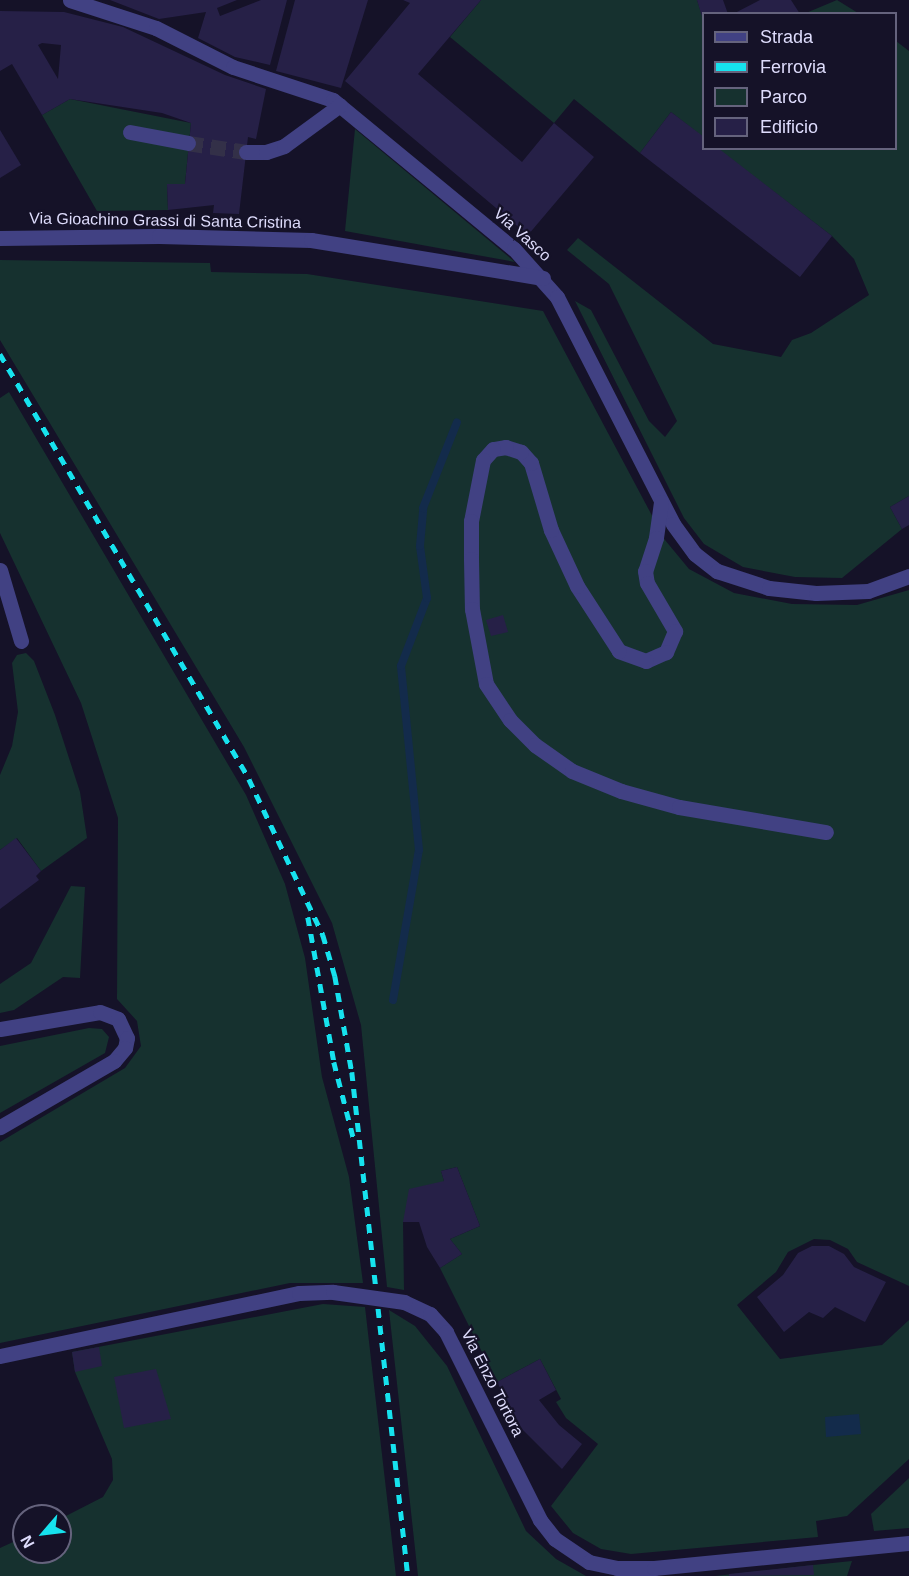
<!DOCTYPE html>
<html>
<head>
<meta charset="utf-8">
<style>
  body { margin:0 }
  #map { position:relative; width:909px; height:1576px; overflow:hidden; background:#151228; font-family:Helvetica,sans-serif }
  div>[style] { position:absolute }
  .green>* { inset:0; background:#16312f }
  .water>* { inset:0; background:#132b4b }
  .stream>* { height:8px; margin:-4px; padding:0 4px; transform-origin:4px; border-radius:4px; background:#132b4b }
  .building>* { inset:0; background:#262047 }
  .minor-tunnel>* { height:15px; margin-top:-7.5px; transform-origin:0; background:repeating-linear-gradient(90deg,#333048 0 15px,transparent 0 23px) }
  .minor>* { height:15px; margin:-7.5px; padding:0 7.5px; transform-origin:7.5px; border-radius:7.5px; background:#414183 }
  .rail>* { height:4.5px; margin-top:-2.25px; transform-origin:0; background:repeating-linear-gradient(90deg,#16e2ee 0 9px,transparent 0 17px) }
  .minor-bridge>* { height:15px; margin:-7.5px; padding:0 7.5px; transform-origin:7.5px; border-radius:7.5px; background:#414183 }
  span { translate:-50% -50%; white-space:nowrap; text-align:center; line-height:1.15; -webkit-text-stroke:4.5px #151228; paint-order:stroke }
  .street-label { font-size:16px; color:#dedcfc }
  .legend { position:absolute; left:702px; top:12px; width:195px; height:138px; box-sizing:border-box; background:#151228; border:2px solid #65637d; margin:0; padding:8px 10px; list-style:none; font-size:18px; color:#dedcfc }
  .legend li { display:flex; align-items:center; gap:12px; height:30px }
  .legend b { width:30px; border:2px solid #65637d }
  .north { position:absolute; left:12px; top:1504px; width:60px; height:60px; box-sizing:border-box; background:#151228; border:2px solid #65637d; border-radius:50%; rotate:242deg; font-size:16px; font-weight:700; line-height:24px; text-align:center; color:#dedcfc }
  .north::after { content:''; display:block; margin:auto; width:21px; height:27px; background:#16e2ee; clip-path:polygon(50% 0,100% 100%,50% 72%,0 100%) }
</style>
</head>
<body>
<div id="map">
  <div class="green">
    <div style="clip-path:polygon(481px 0,697px 0,704px 21px,703px 137px,671px 112px,640px 153px,574px 99px,554px 123px,450px 37px)"></div>
    <div style="clip-path:polygon(837px 0,858px 13px,806px 13px)"></div>
    <div style="clip-path:polygon(896px 41px,909px 51px,909px 496px,890px 507px,902px 529px,842px 578px,795px 577px,743px 567px,704px 544px,684px 518px,575px 301px,591px 310px,649px 421px,665px 437px,677px 421px,609px 284px,567px 250px,578px 238px,713px 344px,781px 357px,792px 340px,811px 333px,869px 295px,854px 259px,832px 236px,718px 149px,896px 148px)"></div>
    <div style="clip-path:polygon(70px 99px,191px 123px,185px 184px,167px 184px,168px 210px,97px 211px,42px 115px)"></div>
    <div style="clip-path:polygon(355px 129px,515px 262px,345px 231px)"></div>
    <div style="clip-path:polygon(0 260px,210px 263px,211px 272px,307px 274px,543px 311px,665px 540px,689px 569px,734px 593px,792px 604px,857px 605px,909px 590px,909px 1286px,857px 1262px,848px 1249px,830px 1240px,814px 1239px,788px 1252px,776px 1272px,737px 1305px,780px 1359px,882px 1345px,909px 1320px,909px 1459px,847px 1516px,816px 1521px,818px 1537px,631px 1554px,601px 1549px,573px 1533px,551px 1506px,598px 1444px,566px 1418px,556px 1402px,561px 1399px,540px 1359px,497px 1382px,440px 1268px,462px 1254px,450px 1239px,480px 1226px,457px 1167px,441px 1171px,444px 1181px,403px 1222px,404px 1290px,387px 1287px,361px 1025px,332px 923px,244px 747px,0 340px)"></div>
    <div style="clip-path:polygon(9px 392px,246px 795px,285px 884px,305px 958px,322px 1077px,349px 1177px,363px 1283px,290px 1283px,0 1343px,0 1142px,125px 1068px,141px 1046px,137px 1021px,117px 999px,118px 818px,81px 703px,0 533px,0 398px)"></div>
    <div style="clip-path:polygon(26px 653px,34px 661px,55px 715px,80px 792px,87px 838px,41px 871px,17px 838px,0 850px,0 775px,12px 746px,18px 712px,12px 663px,17px 655px)"></div>
    <div style="clip-path:polygon(71px 886px,85px 887px,80px 978px,63px 977px,14px 1010px,0 1013px,0 984px,31px 963px)"></div>
    <div style="clip-path:polygon(89px 1028px,102px 1029px,109px 1037px,105px 1053px,0 1113px,0 1046px)"></div>
    <div style="clip-path:polygon(323px 1304px,365px 1307px,396px 1576px,0 1576px,0 1548px,24px 1537px,24px 1552px,60px 1552px,60px 1519px,103px 1497px,113px 1480px,112px 1459px,75px 1372px,72px 1352px)"></div>
    <div style="clip-path:polygon(389px 1310px,415px 1326px,447px 1366px,526px 1531px,556px 1559px,586px 1576px,418px 1576px)"></div>
    <div style="clip-path:polygon(909px 1478px,909px 1528px,874px 1531px,871px 1514px)"></div>
    <div style="clip-path:polygon(852px 1561px,847px 1576px,715px 1576px,813px 1565px)"></div>
  </div>
  <div class="water">
    <div style="clip-path:polygon(859px 1414px,861px 1434px,826px 1437px,825px 1417px)"></div>
  </div>
  <div class="stream">
    <div style="left:393px;top:1000px;width:152px;rotate:-80.2deg"></div>
    <div style="left:419px;top:850px;width:185px;rotate:-95.6deg"></div>
    <div style="left:401px;top:666px;width:73px;rotate:-69.1deg"></div>
    <div style="left:427px;top:598px;width:52px;rotate:-97.7deg"></div>
    <div style="left:420px;top:546px;width:38px;rotate:-85deg"></div>
    <div style="left:423px;top:508px;width:92px;rotate:-68.4deg"></div>
  </div>
  <div class="building">
    <div style="clip-path:polygon(110px 0,237px 0,217px 8px,220px 16px,261px 0,287px 0,270px 65px,235px 57px,198px 38px,206px 12px,159px 19px)"></div>
    <div style="clip-path:polygon(295px 0,368px 0,341px 88px,276px 71px)"></div>
    <div style="clip-path:polygon(403px 0,481px 0,418px 74px,522px 162px,554px 123px,594px 157px,528px 235px,345px 81px,410px 3px)"></div>
    <div style="clip-path:polygon(697px 0,723px 0,728px 14px,704px 14px,703px 20px)"></div>
    <div style="clip-path:polygon(760px 0,791px 0,800px 14px,733px 14px)"></div>
    <div style="clip-path:polygon(evenodd,0 11px,64px 12px,123px 27px,225px 75px,266px 89px,256px 139px,248px 137px,239px 214px,213px 213px,214px 205px,168px 210px,167px 184px,185px 184px,191px 123px,162px 113px,70px 99px,42px 115px,12px 64px,0 71px,0 11px,42px 43px,61px 45px,58px 79px,38px 45px,42px 43px)"></div>
    <div style="clip-path:polygon(671px 112px,704px 137px,704px 148px,718px 148px,832px 236px,800px 277px,640px 153px)"></div>
    <div style="clip-path:polygon(0 130px,21px 165px,0 178px)"></div>
    <div style="clip-path:polygon(909px 496px,909px 525px,902px 529px,890px 507px)"></div>
    <div style="clip-path:polygon(503px 615px,508px 632px,491px 636px,486px 620px)"></div>
    <div style="clip-path:polygon(16px 838px,41px 871px,36px 876px,39px 880px,0 909px,0 850px)"></div>
    <div style="clip-path:polygon(457px 1167px,480px 1226px,450px 1239px,462px 1254px,440px 1268px,427px 1247px,419px 1222px,403px 1222px,409px 1189px,444px 1181px,441px 1171px)"></div>
    <div style="clip-path:polygon(812px 1246px,829px 1246px,844px 1254px,854px 1267px,886px 1282px,865px 1322px,835px 1307px,823px 1318px,809px 1312px,784px 1332px,757px 1297px,783px 1275px,798px 1253px)"></div>
    <div style="clip-path:polygon(99px 1347px,102px 1366px,75px 1372px,72px 1352px)"></div>
    <div style="clip-path:polygon(540px 1359px,556px 1390px,539px 1400px,559px 1425px,582px 1444px,562px 1469px,521px 1428px,497px 1382px)"></div>
    <div style="clip-path:polygon(156px 1369px,171px 1419px,124px 1428px,114px 1377px)"></div>
    <div style="clip-path:polygon(813px 1565px,814px 1575px,729px 1576px,729px 1574px)"></div>
  </div>
  <div class="minor-tunnel">
    <div style="left:188px;top:143px;width:59px;rotate:8.8deg"></div>
  </div>
  <div class="minor">
    <div style="left:70px;top:0;width:90px;rotate:18deg"></div>
    <div style="left:156px;top:28px;width:86px;rotate:26.9deg"></div>
    <div style="left:233px;top:67px;width:105px;rotate:18.3deg"></div>
    <div style="left:333px;top:100px;width:234px;rotate:39.5deg"></div>
    <div style="left:514px;top:249px;width:64px;rotate:48.1deg"></div>
    <div style="left:557px;top:297px;width:255px;rotate:62.9deg"></div>
    <div style="left:673px;top:524px;width:37px;rotate:54deg"></div>
    <div style="left:695px;top:554px;width:28px;rotate:38deg"></div>
    <div style="left:717px;top:571px;width:55px;rotate:18.1deg"></div>
    <div style="left:769px;top:588px;width:47px;rotate:6.1deg"></div>
    <div style="left:816px;top:593px;width:52px;rotate:-2.2deg"></div>
    <div style="left:868px;top:591px;width:44px;rotate:-20.1deg"></div>
    <div style="left:130px;top:132px;width:59px;rotate:10.7deg"></div>
    <div style="left:246px;top:152px;width:20px"></div>
    <div style="left:266px;top:152px;width:19px;rotate:-18deg"></div>
    <div style="left:284px;top:146px;width:69px;rotate:-36.2deg"></div>
    <div style="left:0;top:238px;width:159px;rotate:-0.7deg"></div>
    <div style="left:159px;top:236px;width:152px;rotate:1.5deg"></div>
    <div style="left:311px;top:240px;width:235px;rotate:9.3deg"></div>
    <div style="left:661px;top:502px;width:36px;rotate:98deg"></div>
    <div style="left:656px;top:538px;width:35px;rotate:108deg"></div>
    <div style="left:645px;top:571px;width:12px;rotate:81deg"></div>
    <div style="left:647px;top:583px;width:56px;rotate:59.7deg"></div>
    <div style="left:675px;top:631px;width:23px;rotate:113deg"></div>
    <div style="left:666px;top:652px;width:22px;rotate:156deg"></div>
    <div style="left:646px;top:661px;width:29px;rotate:-160deg"></div>
    <div style="left:619px;top:651px;width:77px;rotate:-122.9deg"></div>
    <div style="left:577px;top:586px;width:62px;rotate:-114.9deg"></div>
    <div style="left:551px;top:530px;width:70px;rotate:-106.6deg"></div>
    <div style="left:531px;top:463px;width:15px;rotate:-132deg"></div>
    <div style="left:521px;top:452px;width:16px;rotate:-162deg"></div>
    <div style="left:506px;top:447px;width:13px;rotate:171deg"></div>
    <div style="left:493px;top:449px;width:15px;rotate:132deg"></div>
    <div style="left:483px;top:460px;width:62px;rotate:101.1deg"></div>
    <div style="left:471px;top:521px;width:38px;rotate:90deg"></div>
    <div style="left:471px;top:559px;width:50px;rotate:88.9deg"></div>
    <div style="left:472px;top:609px;width:76px;rotate:79.4deg"></div>
    <div style="left:486px;top:684px;width:43px;rotate:56.3deg"></div>
    <div style="left:510px;top:720px;width:35px;rotate:45deg"></div>
    <div style="left:535px;top:745px;width:45px;rotate:35.1deg"></div>
    <div style="left:572px;top:771px;width:53px;rotate:22.2deg"></div>
    <div style="left:621px;top:791px;width:60px;rotate:15.4deg"></div>
    <div style="left:679px;top:807px;width:149px;rotate:9.7deg"></div>
    <div style="left:0;top:570px;width:74px;rotate:73.5deg"></div>
    <div style="left:0;top:1029px;width:101px;rotate:-9.6deg"></div>
    <div style="left:100px;top:1012px;width:19px;rotate:21deg"></div>
    <div style="left:118px;top:1019px;width:21px;rotate:65deg"></div>
    <div style="left:127px;top:1038px;width:10px;rotate:101deg"></div>
    <div style="left:125px;top:1048px;width:17px;rotate:130deg"></div>
    <div style="left:114px;top:1061px;width:132px;rotate:149.9deg"></div>
    <div style="left:404px;top:1302px;width:29px;rotate:25deg"></div>
    <div style="left:430px;top:1314px;width:24px;rotate:48deg"></div>
    <div style="left:446px;top:1332px;width:210px;rotate:63.4deg"></div>
    <div style="left:540px;top:1520px;width:24px;rotate:52deg"></div>
    <div style="left:555px;top:1539px;width:41px;rotate:34.1deg"></div>
    <div style="left:589px;top:1562px;width:29px;rotate:12deg"></div>
    <div style="left:617px;top:1568px;width:37px"></div>
    <div style="left:654px;top:1568px;width:256px;rotate:-5.6deg"></div>
    <div style="left:0;top:1356px;width:306px;rotate:-11.9deg"></div>
    <div style="left:299px;top:1293px;width:34px;rotate:-2deg"></div>
  </div>
  <div class="rail">
    <div style="left:0;top:354px;width:493px;rotate:59.6deg"></div>
    <div style="left:249px;top:779px;width:173px;rotate:64.6deg"></div>
    <div style="left:323px;top:935px;width:43px;rotate:73.7deg"></div>
    <div style="left:335px;top:976px;width:97px;rotate:80deg"></div>
    <div style="left:352px;top:1072px;width:507px;rotate:83.66deg"></div>
    <div style="left:308px;top:917px;width:147px;rotate:79.8deg"></div>
    <div style="left:334px;top:1062px;width:81px;rotate:75.6deg"></div>
  </div>
  <div class="minor-bridge">
    <div style="left:333px;top:1292px;width:72px;rotate:8deg"></div>
  </div>
  <div class="street-label">
    <span style="left:165px;top:221px;rotate:1deg">Via Gioachino Grassi di Santa Cristina</span>
    <span style="left:522px;top:235px;rotate:42deg">Via Vasco</span>
    <span style="left:492px;top:1383px;rotate:63deg">Via Enzo Tortora</span>
  </div>
  <ul class="legend">
  <li><b style="height:8px;background:#414183"></b>Strada</li>
  <li><b style="height:8px;background:#16e2ee"></b>Ferrovia</li>
  <li><b style="height:16px;background:#16312f"></b>Parco</li>
  <li><b style="height:16px;background:#262047"></b>Edificio</li>
  </ul>
  <div class="north">N</div>
</div>
</body>
</html>
